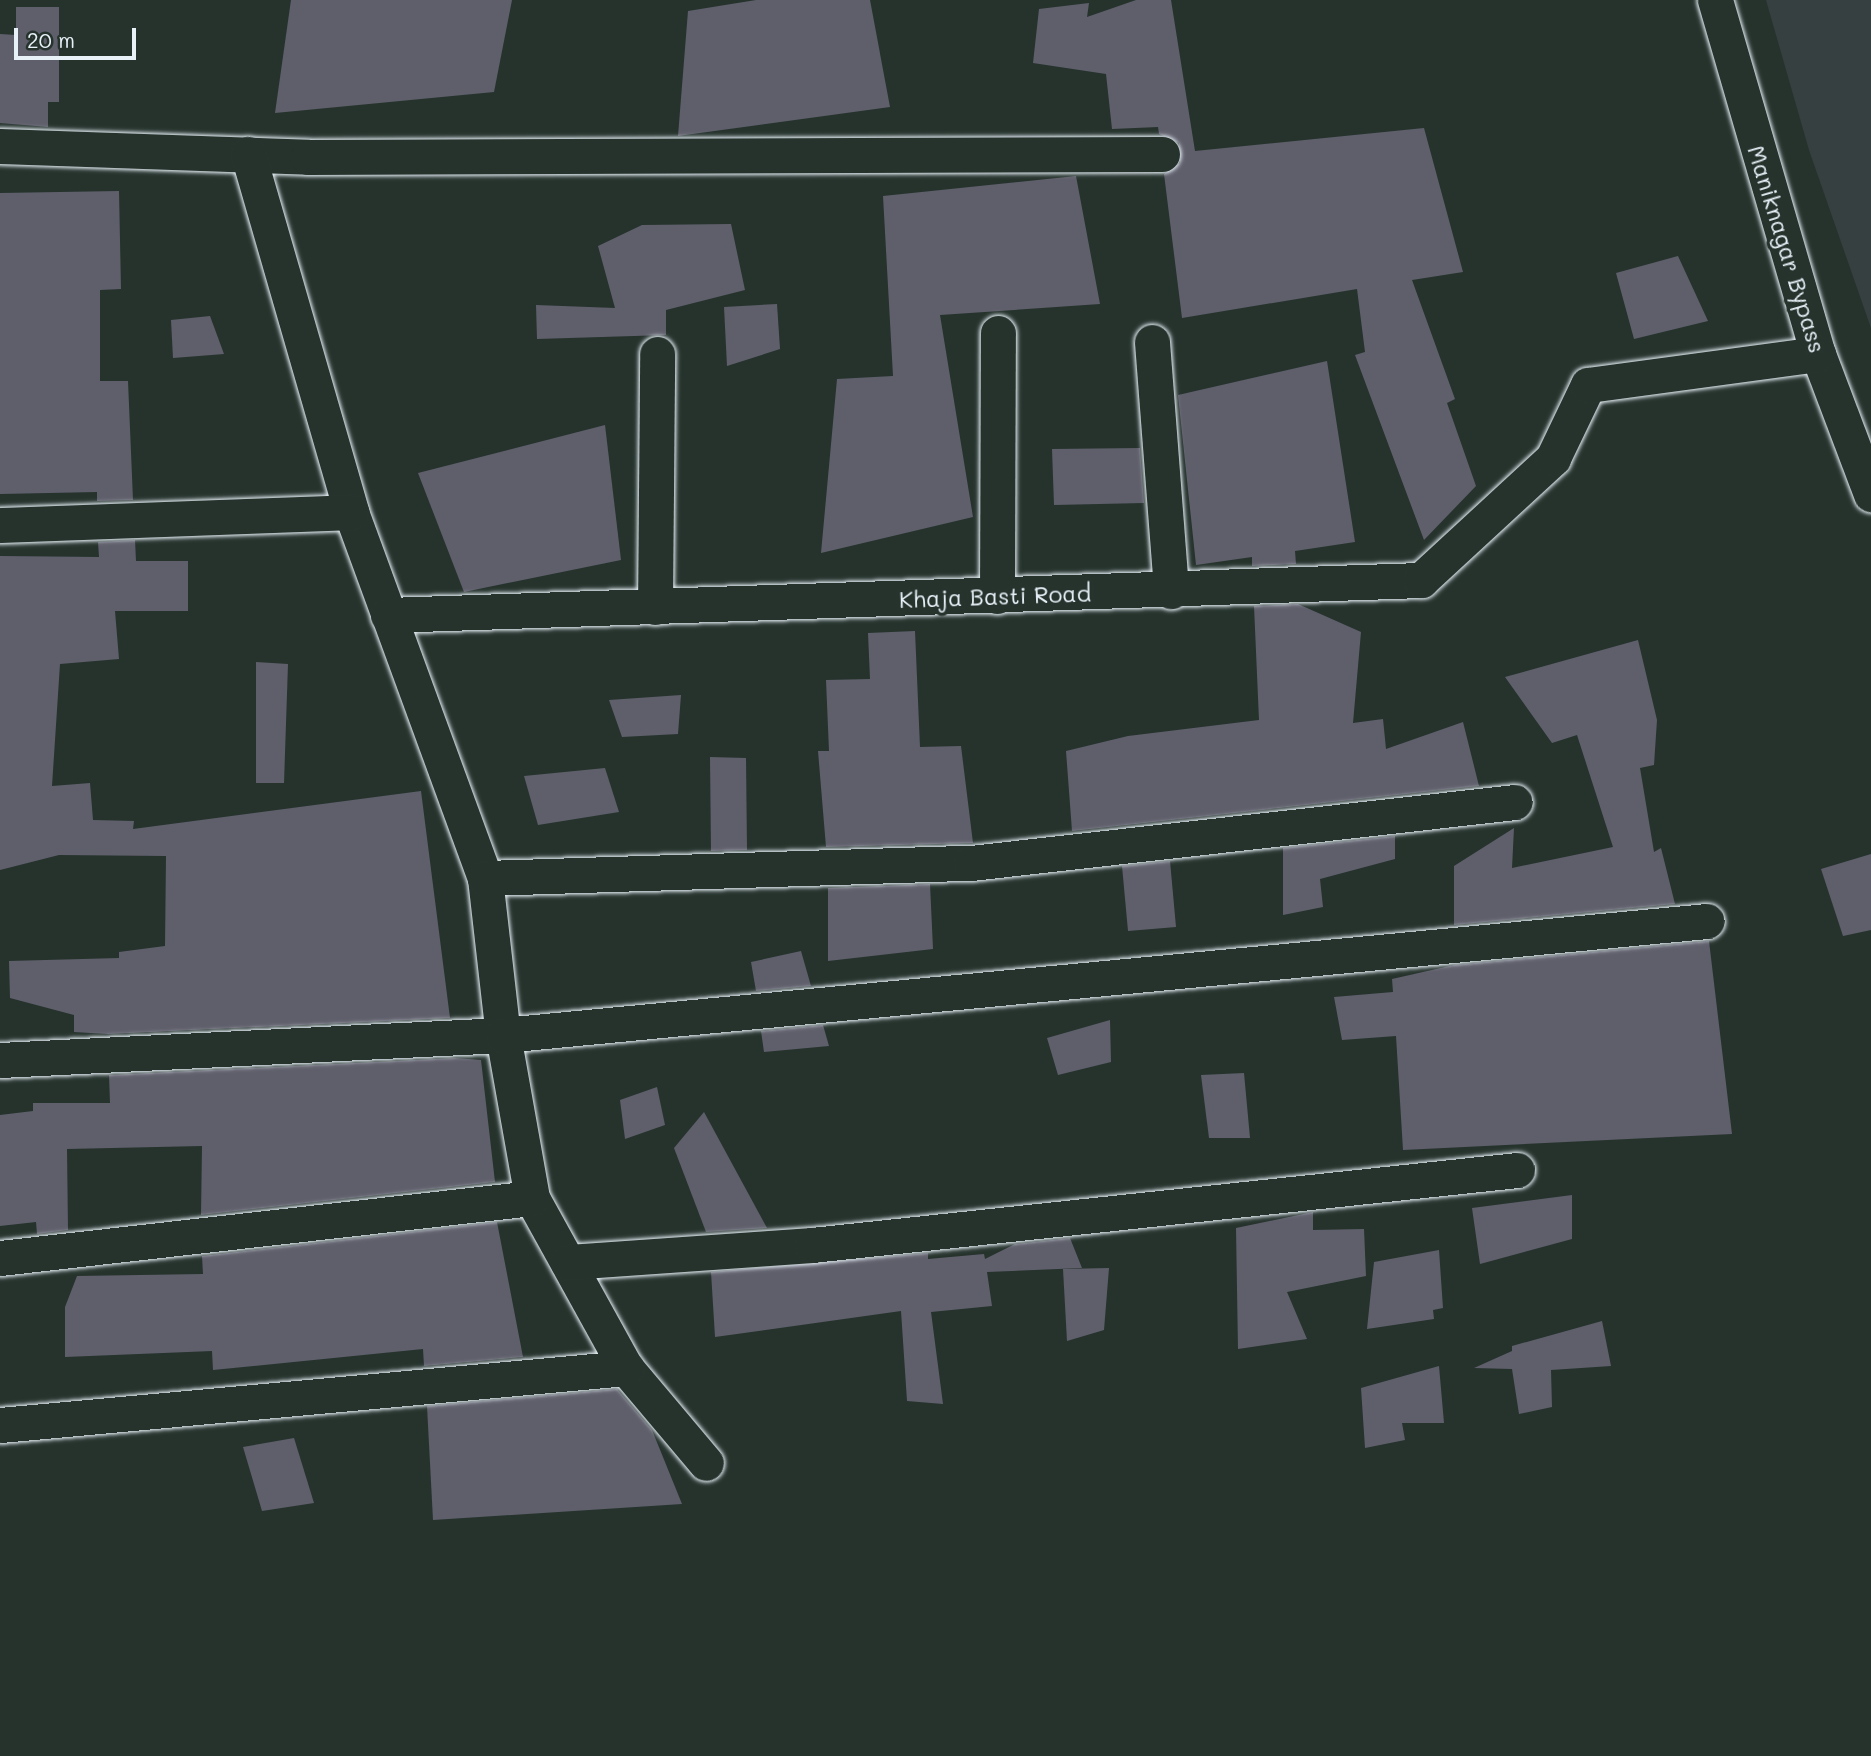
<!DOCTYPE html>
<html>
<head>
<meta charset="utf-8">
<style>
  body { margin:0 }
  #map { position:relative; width:1871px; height:1756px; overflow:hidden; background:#26332d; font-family:Mali,sans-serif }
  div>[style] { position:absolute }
  .built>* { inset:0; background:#374040 }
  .building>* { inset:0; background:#5f5f6b }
  .roads { filter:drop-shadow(0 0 2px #e8f1f8) drop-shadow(0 0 2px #e8f1f8) }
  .street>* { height:35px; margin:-17.5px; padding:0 17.5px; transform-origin:17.5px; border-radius:17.5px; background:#26332d }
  span { translate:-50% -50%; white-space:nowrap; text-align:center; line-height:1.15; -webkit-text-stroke:7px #26332d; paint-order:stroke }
  .street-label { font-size:23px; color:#e8f1f8 }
  .scale { position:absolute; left:14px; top:28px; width:122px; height:32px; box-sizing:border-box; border:4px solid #e8f1f8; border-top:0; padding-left:9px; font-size:21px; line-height:24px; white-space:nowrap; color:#e8f1f8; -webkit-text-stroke:5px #26332d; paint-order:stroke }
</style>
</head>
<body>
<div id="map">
  <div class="built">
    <div style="clip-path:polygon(1766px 0,1871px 0,1871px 328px,1809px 150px)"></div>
  </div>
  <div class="building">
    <div style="clip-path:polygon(291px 0,512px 0,494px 92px,275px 113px)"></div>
    <div style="clip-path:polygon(756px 0,870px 0,890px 107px,678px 136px,688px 11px)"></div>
    <div style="clip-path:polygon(1136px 0,1171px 0,1195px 151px,1424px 128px,1463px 272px,1412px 280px,1455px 399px,1447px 403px,1476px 486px,1424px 540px,1355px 355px,1365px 352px,1357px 289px,1182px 318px,1164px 174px,1180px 163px,1179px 143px,1159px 134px,1158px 127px,1112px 129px,1106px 74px,1033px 63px,1039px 9px,1089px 3px,1087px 17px)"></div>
    <div style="clip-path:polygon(16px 7px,59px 7px,59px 102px,48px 102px,48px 127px,0 123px,0 34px,16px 35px)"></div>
    <div style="clip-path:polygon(1076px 176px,1100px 304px,940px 315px,973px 517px,821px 553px,837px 379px,893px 376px,883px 196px)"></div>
    <div style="clip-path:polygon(119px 191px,121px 289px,100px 290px,100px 381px,128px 381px,133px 500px,97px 501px,97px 492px,0 494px,0 193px)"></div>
    <div style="clip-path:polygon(731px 224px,745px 290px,666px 310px,666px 335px,537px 339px,536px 305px,615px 308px,598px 246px,642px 225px)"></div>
    <div style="clip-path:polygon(1678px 256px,1708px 321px,1634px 339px,1616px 273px)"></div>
    <div style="clip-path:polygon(777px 304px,780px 349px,727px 366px,724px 307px)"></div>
    <div style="clip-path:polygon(210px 316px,224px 354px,173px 358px,171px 320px)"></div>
    <div style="clip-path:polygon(1327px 361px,1355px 542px,1295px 551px,1296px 564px,1252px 566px,1252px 557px,1196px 565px,1178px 395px)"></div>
    <div style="clip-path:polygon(605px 425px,621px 560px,464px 592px,418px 473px)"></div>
    <div style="clip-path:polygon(1140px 448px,1144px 503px,1054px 505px,1052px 449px)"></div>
    <div style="clip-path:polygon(135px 540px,136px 561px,188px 561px,188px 611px,115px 611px,119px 659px,60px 664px,52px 786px,90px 783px,93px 820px,134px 821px,133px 829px,421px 791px,450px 1018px,108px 1034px,74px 1032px,74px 1015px,10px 998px,9px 961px,119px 958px,119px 952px,165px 946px,166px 856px,59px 855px,0 870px,0 556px,99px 557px,98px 542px)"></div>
    <div style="clip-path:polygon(1298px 604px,1361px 632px,1353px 723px,1383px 719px,1386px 749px,1463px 722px,1479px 786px,1072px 831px,1066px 751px,1128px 736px,1259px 720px,1254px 606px)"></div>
    <div style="clip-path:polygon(915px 631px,920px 747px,961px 746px,973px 843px,826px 847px,818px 751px,829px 751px,826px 680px,870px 679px,868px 633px)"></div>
    <div style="clip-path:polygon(1638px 640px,1657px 720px,1654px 765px,1640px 768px,1654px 852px,1661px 848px,1675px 904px,1454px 925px,1454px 866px,1514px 828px,1512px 868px,1613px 847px,1577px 735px,1552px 743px,1505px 677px)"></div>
    <div style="clip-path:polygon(256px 662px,288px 664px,284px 783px,256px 783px)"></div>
    <div style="clip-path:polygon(681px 695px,678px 734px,622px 737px,609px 700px)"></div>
    <div style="clip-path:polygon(710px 757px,746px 758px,747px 850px,711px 851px)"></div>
    <div style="clip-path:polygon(605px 768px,619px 812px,538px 825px,524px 776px)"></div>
    <div style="clip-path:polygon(1395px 836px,1395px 859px,1320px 879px,1323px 907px,1283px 915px,1283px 848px)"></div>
    <div style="clip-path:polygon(1871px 854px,1871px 930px,1843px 936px,1821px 869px)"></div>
    <div style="clip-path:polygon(1170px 861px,1176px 927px,1128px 931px,1122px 866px)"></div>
    <div style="clip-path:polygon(930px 884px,933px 949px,828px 961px,828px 888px)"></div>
    <div style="clip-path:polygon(1709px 941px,1732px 1134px,1403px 1150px,1396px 1036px,1342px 1040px,1334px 997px,1393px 992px,1392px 979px,1454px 965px)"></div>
    <div style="clip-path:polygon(801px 951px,811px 986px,756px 991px,751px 962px)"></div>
    <div style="clip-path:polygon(1110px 1020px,1111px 1062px,1058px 1075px,1047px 1038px)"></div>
    <div style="clip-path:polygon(823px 1025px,829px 1046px,764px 1052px,761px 1031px)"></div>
    <div style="clip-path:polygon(455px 1058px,481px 1060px,495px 1182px,201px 1215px,202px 1146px,67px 1149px,68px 1230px,37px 1234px,36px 1222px,0 1226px,0 1115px,33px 1111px,33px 1103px,110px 1103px,109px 1075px)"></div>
    <div style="clip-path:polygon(1244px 1073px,1250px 1138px,1209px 1138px,1201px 1075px)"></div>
    <div style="clip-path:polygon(657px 1087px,665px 1125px,625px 1139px,620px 1100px)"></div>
    <div style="clip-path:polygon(704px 1112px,767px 1228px,706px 1232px,674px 1148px)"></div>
    <div style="clip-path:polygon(1572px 1195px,1572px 1239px,1480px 1264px,1472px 1208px)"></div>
    <div style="clip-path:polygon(1313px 1212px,1313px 1230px,1364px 1229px,1366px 1276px,1287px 1292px,1307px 1339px,1238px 1349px,1236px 1228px)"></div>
    <div style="clip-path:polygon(497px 1222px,523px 1357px,424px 1366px,423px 1349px,213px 1370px,212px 1351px,65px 1357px,65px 1307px,77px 1276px,203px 1274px,202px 1256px)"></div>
    <div style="clip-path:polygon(1070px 1238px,1082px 1268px,987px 1272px,992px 1306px,931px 1312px,943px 1404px,907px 1401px,901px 1311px,715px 1337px,711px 1272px,928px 1253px,928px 1259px,984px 1254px,985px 1259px,1015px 1244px)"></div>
    <div style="clip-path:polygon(1439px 1250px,1443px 1308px,1433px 1310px,1434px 1319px,1367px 1329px,1374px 1262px)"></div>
    <div style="clip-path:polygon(1109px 1268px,1104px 1330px,1067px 1341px,1063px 1269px)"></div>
    <div style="clip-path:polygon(1602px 1321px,1611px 1366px,1551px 1370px,1552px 1407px,1519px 1414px,1512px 1369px,1474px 1368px,1512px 1351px,1512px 1346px)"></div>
    <div style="clip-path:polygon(1439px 1366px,1444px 1423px,1402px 1423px,1405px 1440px,1365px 1448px,1361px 1388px)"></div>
    <div style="clip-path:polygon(617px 1389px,652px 1430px,682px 1504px,433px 1520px,427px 1406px)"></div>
    <div style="clip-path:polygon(294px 1438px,314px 1503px,262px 1511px,243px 1447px)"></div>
  </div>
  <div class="roads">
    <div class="street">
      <div style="left:1715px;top:0;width:369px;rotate:73.8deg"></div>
      <div style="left:1818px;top:354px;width:150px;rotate:69.3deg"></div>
      <div style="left:0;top:146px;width:308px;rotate:2deg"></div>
      <div style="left:308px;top:157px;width:854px;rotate:-0.2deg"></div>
      <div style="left:248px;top:154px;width:373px;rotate:73.9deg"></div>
      <div style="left:351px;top:512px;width:390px;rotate:69.9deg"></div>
      <div style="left:485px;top:878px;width:158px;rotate:83.5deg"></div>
      <div style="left:503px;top:1035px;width:166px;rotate:79.9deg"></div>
      <div style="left:532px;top:1198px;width:194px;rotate:61.1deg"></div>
      <div style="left:626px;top:1368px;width:124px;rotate:49.9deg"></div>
      <div style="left:1152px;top:342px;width:250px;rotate:85.6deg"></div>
      <div style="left:0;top:525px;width:351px;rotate:-2.1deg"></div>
      <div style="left:997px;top:596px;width:263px;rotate:-89.8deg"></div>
      <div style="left:655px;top:607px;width:253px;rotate:-89.5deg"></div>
      <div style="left:388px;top:615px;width:1034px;rotate:-1.94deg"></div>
      <div style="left:1421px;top:580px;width:180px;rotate:-42.7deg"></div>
      <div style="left:1553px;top:458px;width:81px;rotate:-64.4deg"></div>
      <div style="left:1588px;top:385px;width:232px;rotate:-7.7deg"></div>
      <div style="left:485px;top:878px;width:486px;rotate:-1.8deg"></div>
      <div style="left:971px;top:863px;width:547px;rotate:-6.4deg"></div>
      <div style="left:0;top:1060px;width:504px;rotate:-2.85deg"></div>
      <div style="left:503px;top:1035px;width:1209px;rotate:-5.41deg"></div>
      <div style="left:0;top:1258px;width:535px;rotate:-6.43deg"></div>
      <div style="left:568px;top:1262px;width:245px;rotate:-4deg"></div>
      <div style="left:812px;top:1245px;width:709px;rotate:-6.07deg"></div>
      <div style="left:0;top:1425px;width:629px;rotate:-5.2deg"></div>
    </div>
  </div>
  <div class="street-label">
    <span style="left:1787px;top:249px;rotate:73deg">Maniknagar Bypass</span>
    <span style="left:995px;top:596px;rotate:-2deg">Khaja Basti Road</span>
  </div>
  <div class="scale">20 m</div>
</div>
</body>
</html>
